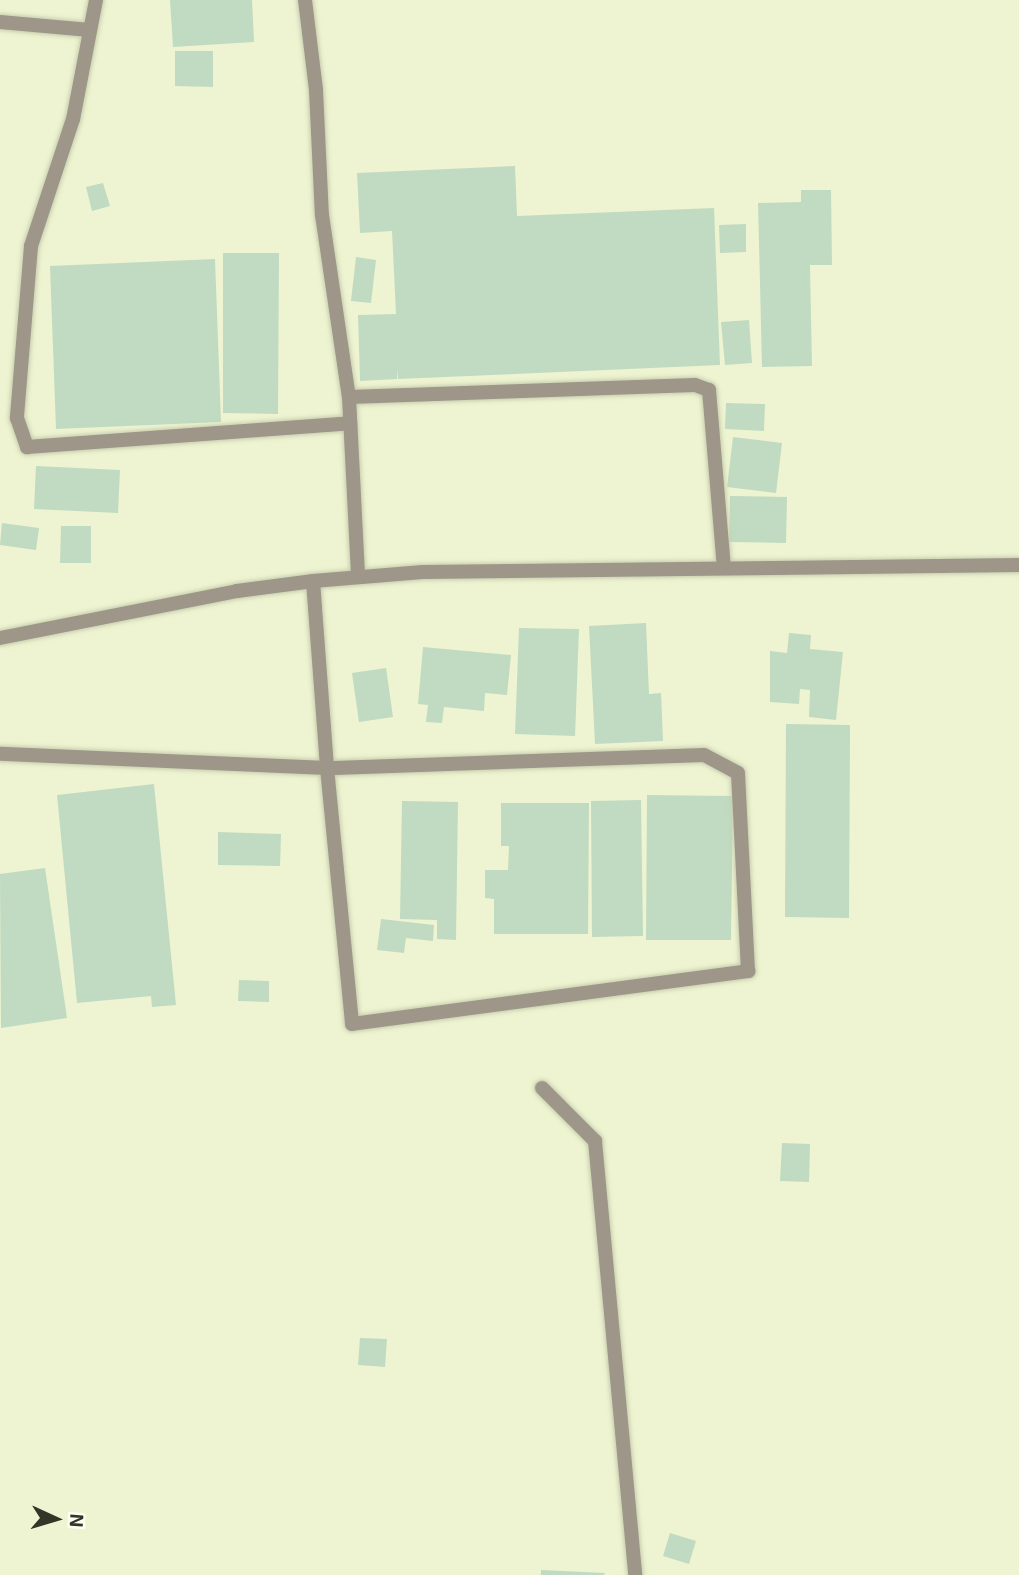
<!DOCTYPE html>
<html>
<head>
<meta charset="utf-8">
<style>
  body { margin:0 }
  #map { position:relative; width:1019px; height:1575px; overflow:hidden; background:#eef4d1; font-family:"Exo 2",sans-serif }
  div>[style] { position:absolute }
  .building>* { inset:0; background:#c0dbc1 }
  .roads { filter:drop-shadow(0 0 2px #c8ceaf) drop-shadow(0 0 2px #c8ceaf) }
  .street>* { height:14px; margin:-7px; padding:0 7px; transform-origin:7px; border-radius:7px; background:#9d9689 }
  span { translate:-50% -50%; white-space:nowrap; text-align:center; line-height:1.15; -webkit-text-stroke:5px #fdfff1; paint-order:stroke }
  .north { position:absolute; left:21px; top:1484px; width:70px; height:70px; -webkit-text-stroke:5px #fdfff1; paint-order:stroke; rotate:94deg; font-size:19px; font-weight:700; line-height:28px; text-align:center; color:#323527 }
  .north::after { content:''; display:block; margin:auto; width:24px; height:32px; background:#323527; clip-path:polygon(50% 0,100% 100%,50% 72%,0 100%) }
</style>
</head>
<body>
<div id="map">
  <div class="building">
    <div style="clip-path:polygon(170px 0,252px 0,254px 42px,173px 47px)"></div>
    <div style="clip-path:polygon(175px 51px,213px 51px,213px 87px,175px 86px)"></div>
    <div style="clip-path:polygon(515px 166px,517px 216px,714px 208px,720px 365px,398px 379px,397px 369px,397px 379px,360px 381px,358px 315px,396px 314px,392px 231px,360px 233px,357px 173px)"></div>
    <div style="clip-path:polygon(103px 183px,110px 206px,92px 211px,86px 187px)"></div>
    <div style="clip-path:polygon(801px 190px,831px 190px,832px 265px,810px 265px,812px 366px,762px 367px,758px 203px,801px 202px)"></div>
    <div style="clip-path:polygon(746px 224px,746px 252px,720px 253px,719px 225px)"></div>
    <div style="clip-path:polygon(223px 253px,279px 253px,278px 414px,223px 413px)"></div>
    <div style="clip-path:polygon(356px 257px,376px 260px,371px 303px,351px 301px)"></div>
    <div style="clip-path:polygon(215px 259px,221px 422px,56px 429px,50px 266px)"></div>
    <div style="clip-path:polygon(749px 320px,752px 363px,725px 365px,721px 322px)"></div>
    <div style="clip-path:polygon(726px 403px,765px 404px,764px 431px,725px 429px)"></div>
    <div style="clip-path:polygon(733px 437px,782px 443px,776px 493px,727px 487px)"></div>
    <div style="clip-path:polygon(36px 466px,120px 470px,118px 513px,34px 509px)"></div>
    <div style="clip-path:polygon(730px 496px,787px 497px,786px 543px,729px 542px)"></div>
    <div style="clip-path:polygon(2px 523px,39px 528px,36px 550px,0 545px)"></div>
    <div style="clip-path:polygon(61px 526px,91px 526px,91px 563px,60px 563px)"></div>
    <div style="clip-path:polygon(646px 623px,649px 694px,661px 693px,663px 741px,595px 744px,589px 626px)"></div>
    <div style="clip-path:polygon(519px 628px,579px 629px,575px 736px,515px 734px)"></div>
    <div style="clip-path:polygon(789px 633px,811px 635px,810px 649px,843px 652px,836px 720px,809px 717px,810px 690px,800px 689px,799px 704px,770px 702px,770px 651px,787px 653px)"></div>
    <div style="clip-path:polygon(423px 647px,511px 655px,507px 695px,485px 693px,484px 711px,444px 707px,442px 723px,426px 722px,428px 705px,418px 704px)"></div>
    <div style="clip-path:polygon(386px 668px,393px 717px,359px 722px,352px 673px)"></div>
    <div style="clip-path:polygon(786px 724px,850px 725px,849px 918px,785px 917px)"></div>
    <div style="clip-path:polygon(154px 784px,176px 1005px,152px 1007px,151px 996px,77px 1003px,57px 795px)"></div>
    <div style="clip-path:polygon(647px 795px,733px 796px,731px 940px,646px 940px)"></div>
    <div style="clip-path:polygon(641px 800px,643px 936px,592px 937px,591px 801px)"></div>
    <div style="clip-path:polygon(402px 801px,458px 802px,456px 940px,437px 939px,437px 920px,400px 919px)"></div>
    <div style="clip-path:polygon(501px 803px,589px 803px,588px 934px,494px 934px,494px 899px,485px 898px,485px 870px,508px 870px,509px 846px,501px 846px)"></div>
    <div style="clip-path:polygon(218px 832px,281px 834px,280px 866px,218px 865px)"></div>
    <div style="clip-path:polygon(45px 868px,67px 1018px,1px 1028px,0 874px)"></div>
    <div style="clip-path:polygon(381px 919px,434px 925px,433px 941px,406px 938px,404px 953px,377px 950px)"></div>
    <div style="clip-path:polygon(239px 980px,269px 981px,269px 1002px,238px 1001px)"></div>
    <div style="clip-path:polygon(782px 1143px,810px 1144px,809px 1182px,780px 1181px)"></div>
    <div style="clip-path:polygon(360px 1338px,387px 1339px,385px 1367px,358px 1365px)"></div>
    <div style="clip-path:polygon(670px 1533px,696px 1541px,689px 1564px,663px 1556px)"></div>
    <div style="clip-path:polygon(541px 1570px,605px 1573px,604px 1575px,541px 1575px)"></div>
  </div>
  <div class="roads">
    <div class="street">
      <div style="left:96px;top:0;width:121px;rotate:100.9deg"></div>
      <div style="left:73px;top:119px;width:134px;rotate:108.3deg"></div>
      <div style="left:31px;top:246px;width:173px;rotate:94.7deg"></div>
      <div style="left:17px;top:418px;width:31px;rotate:71deg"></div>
      <div style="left:27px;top:447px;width:324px;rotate:-4.2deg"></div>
      <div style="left:305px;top:0;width:91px;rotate:83deg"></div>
      <div style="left:316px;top:90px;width:125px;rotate:87.3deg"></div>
      <div style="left:322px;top:215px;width:184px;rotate:81.6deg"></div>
      <div style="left:349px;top:397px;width:180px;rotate:87.1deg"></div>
      <div style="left:0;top:22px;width:90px;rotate:5.1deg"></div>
      <div style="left:349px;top:397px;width:346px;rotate:-2deg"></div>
      <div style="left:695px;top:385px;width:15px;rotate:20deg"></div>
      <div style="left:709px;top:390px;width:178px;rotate:85.2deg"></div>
      <div style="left:313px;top:581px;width:110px;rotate:-4.7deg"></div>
      <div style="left:423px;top:572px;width:596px;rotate:-0.67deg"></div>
      <div style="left:0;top:638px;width:242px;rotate:-11.2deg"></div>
      <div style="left:237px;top:591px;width:77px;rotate:-7.5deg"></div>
      <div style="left:313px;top:581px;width:188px;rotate:85.7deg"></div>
      <div style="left:327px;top:768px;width:257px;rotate:84.4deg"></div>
      <div style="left:352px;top:1024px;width:400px;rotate:-7.6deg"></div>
      <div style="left:748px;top:971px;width:198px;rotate:-92.9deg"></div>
      <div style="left:738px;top:773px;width:38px;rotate:-152deg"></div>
      <div style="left:704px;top:755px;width:377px;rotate:178deg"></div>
      <div style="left:327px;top:768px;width:327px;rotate:-177.5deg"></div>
      <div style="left:542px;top:1088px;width:75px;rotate:45deg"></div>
      <div style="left:595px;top:1141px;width:436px;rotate:84.7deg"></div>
    </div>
  </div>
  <div class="north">N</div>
</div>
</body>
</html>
